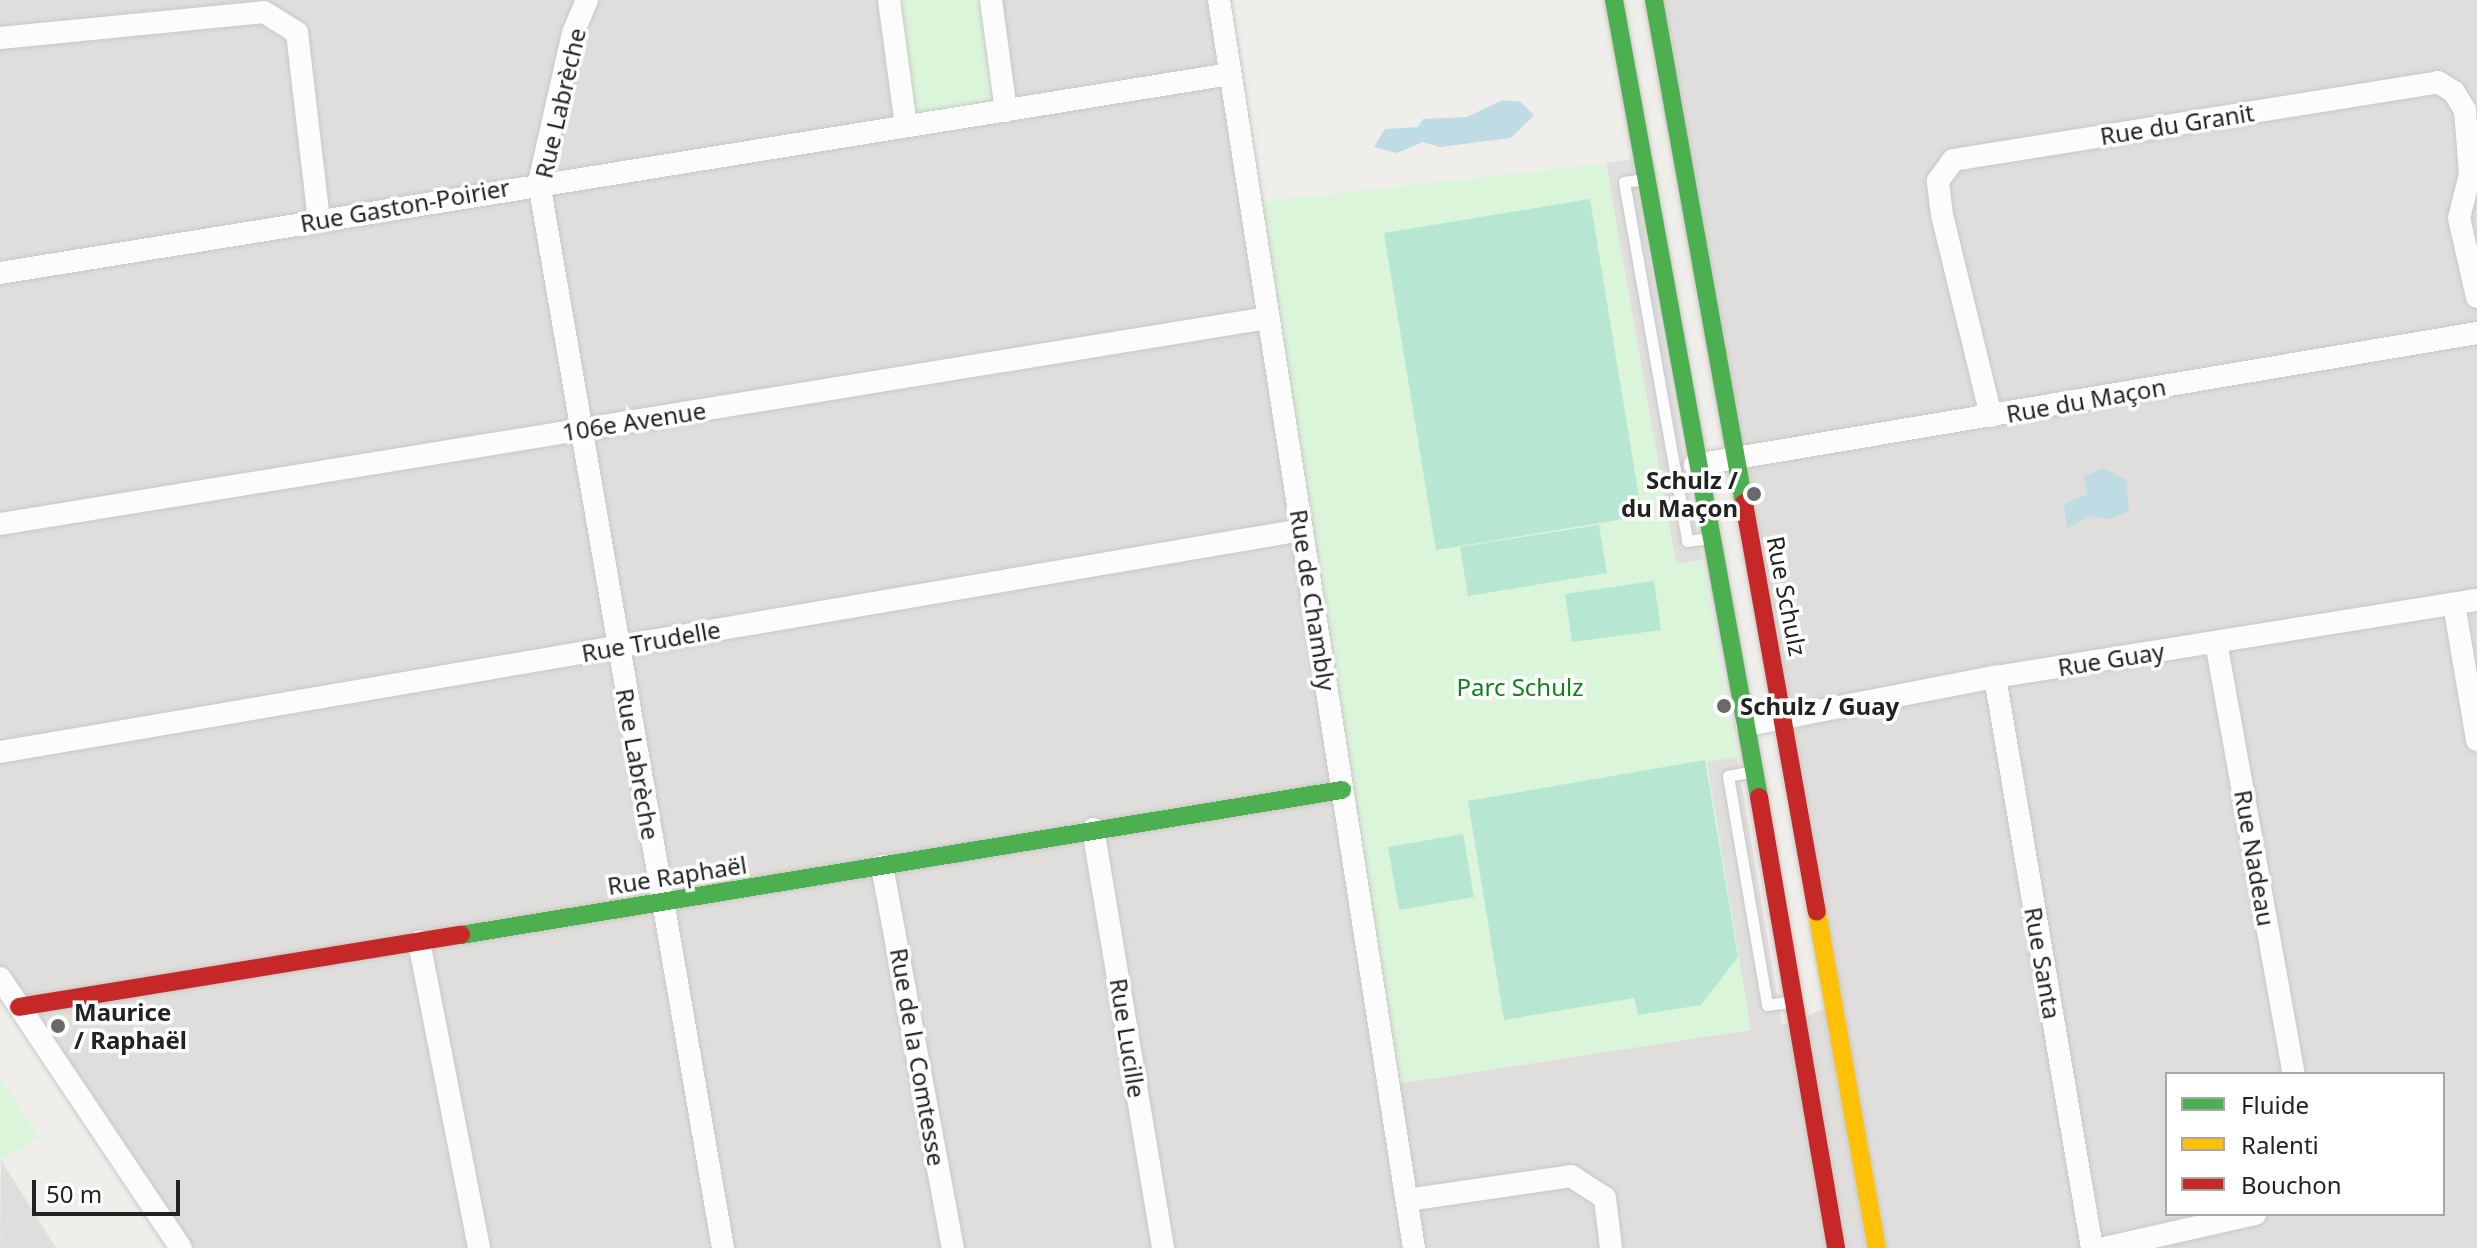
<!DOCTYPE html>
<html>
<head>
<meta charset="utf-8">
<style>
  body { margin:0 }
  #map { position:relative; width:2477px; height:1248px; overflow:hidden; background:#f0eeeb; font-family:"Noto Sans",sans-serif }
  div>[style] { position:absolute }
  .residential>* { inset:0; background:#dfdedc }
  .park>* { inset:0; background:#daf5da }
  .pitch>* { inset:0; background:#b7e6d2 }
  .parking>* { inset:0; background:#e0dfde }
  .water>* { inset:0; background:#bfdbe3 }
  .roads { filter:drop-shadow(0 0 2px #c9c8c7) drop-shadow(0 0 2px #c9c8c7) }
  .lane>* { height:11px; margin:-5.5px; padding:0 5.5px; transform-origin:5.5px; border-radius:5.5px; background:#fdfcfc }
  .street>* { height:22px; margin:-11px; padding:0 11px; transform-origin:11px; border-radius:11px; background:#fdfcfc }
  .fast>* { height:18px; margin:-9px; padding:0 9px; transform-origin:9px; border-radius:9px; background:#4caf50 }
  .slow>* { height:18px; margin:-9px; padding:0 9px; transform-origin:9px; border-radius:9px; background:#ffc107 }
  .jam>* { height:18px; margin:-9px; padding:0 9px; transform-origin:9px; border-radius:9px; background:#c62828 }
  .dots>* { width:22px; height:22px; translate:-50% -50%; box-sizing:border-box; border:4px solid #fff; border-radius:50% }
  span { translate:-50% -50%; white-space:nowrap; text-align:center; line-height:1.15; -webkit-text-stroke:7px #fff; paint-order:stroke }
  .street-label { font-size:24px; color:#222 }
  .poi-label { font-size:24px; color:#222; font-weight:700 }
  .right { translate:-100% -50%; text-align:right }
  .left { translate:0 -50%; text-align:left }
  .park-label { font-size:24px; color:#0c8416 }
  .legend { position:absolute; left:2165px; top:1072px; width:280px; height:144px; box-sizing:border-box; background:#fff; border:2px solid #a7a7a7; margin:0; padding:10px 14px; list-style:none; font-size:24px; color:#222 }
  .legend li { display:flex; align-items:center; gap:16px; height:40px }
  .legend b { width:40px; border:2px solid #a7a7a7 }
  .scale { position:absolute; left:32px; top:1180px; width:148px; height:36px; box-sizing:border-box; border:4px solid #222; border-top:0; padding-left:10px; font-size:24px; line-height:28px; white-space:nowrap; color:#222; -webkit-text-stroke:6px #fff; paint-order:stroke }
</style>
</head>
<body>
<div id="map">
  <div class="residential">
    <div style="clip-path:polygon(evenodd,0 0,1216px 0,1383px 1086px,1782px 1025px,1833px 1006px,1663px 0,2477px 0,2477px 1248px,179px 1248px,0 978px,0 0,2167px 1074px,2443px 1074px,2443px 1214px,2167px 1214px,2167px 1074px)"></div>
    <div style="clip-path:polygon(1px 1160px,56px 1248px,0 1248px)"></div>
  </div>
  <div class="park">
    <div style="clip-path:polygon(889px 0,991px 0,1006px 111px,906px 126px)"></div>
    <div style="clip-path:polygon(1606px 163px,1676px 564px,1702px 560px,1737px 757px,1707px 762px,1751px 1030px,1381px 1086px,1244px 204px)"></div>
    <div style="clip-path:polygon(0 1076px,38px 1137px,0 1161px)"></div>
  </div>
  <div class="pitch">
    <div style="clip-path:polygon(1590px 199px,1642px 516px,1436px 550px,1384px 233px)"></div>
    <div style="clip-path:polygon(1599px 525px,1607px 573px,1468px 596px,1460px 547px)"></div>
    <div style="clip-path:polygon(1654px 581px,1661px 630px,1572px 642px,1565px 594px)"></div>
    <div style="clip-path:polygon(1705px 760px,1738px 957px,1701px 1005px,1638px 1015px,1634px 998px,1504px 1020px,1468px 801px)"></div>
    <div style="clip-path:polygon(1463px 834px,1474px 897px,1399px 910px,1388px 847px)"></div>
  </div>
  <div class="parking">
    <div style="clip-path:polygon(1632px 159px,1702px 560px,1676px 564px,1606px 163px)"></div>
    <div style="clip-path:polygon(1737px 757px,1782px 1025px,1751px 1030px,1707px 762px)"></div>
  </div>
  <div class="water">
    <div style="clip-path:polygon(1503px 100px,1521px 102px,1534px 115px,1511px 138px,1440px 147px,1423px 142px,1397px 153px,1374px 147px,1385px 129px,1418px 127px,1423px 119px,1467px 117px)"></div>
    <div style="clip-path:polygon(2103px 468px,2126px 480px,2129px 511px,2110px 519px,2091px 516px,2067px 528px,2064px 504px,2088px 494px,2083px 477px)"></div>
  </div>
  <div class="roads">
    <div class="lane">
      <div style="left:1645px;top:179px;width:21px;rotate:172deg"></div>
      <div style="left:1624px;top:182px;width:364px;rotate:80deg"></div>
      <div style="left:1687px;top:541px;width:21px;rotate:-8deg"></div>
      <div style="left:1755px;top:771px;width:27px;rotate:170deg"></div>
      <div style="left:1728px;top:776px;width:232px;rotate:80.3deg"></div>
      <div style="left:1767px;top:1005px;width:27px;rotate:-8deg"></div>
    </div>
    <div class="street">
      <div style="left:587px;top:0;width:36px;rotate:113deg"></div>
      <div style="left:573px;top:33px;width:154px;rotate:102.8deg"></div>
      <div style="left:539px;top:183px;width:1081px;rotate:80.2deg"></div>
      <div style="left:889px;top:0;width:127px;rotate:82.3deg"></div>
      <div style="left:991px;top:0;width:112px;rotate:82.3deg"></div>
      <div style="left:1219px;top:0;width:1263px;rotate:81.12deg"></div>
      <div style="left:0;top:38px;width:265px;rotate:-5.6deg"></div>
      <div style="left:264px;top:12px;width:39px;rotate:32deg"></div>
      <div style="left:297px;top:33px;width:188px;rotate:83.3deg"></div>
      <div style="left:0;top:273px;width:1246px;rotate:-9.19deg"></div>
      <div style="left:1991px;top:416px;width:207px;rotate:-103.7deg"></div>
      <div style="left:1942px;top:215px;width:34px;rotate:-97deg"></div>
      <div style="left:1938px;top:181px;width:26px;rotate:-54deg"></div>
      <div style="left:1953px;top:160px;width:491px;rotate:-9.1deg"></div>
      <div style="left:2438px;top:82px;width:19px;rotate:32deg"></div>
      <div style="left:2454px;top:92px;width:21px;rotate:59deg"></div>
      <div style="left:2465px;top:110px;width:64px;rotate:85.5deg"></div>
      <div style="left:2470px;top:174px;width:45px;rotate:104deg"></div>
      <div style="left:2459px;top:218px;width:81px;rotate:77.2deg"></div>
      <div style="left:1695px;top:465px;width:793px;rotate:-9.58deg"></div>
      <div style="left:0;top:524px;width:1285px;rotate:-9.23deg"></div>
      <div style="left:2454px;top:604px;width:138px;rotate:80.4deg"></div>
      <div style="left:2216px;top:642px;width:439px;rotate:79.8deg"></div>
      <div style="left:1995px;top:677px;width:579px;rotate:80.36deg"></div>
      <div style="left:1747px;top:725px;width:253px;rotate:-11deg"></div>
      <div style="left:1995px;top:677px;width:488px;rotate:-9.1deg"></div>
      <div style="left:0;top:752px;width:1321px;rotate:-9.68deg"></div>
      <div style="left:1093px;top:829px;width:425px;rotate:80.5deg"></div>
      <div style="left:882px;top:866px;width:389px;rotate:79.5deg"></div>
      <div style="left:419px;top:942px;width:312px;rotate:78.9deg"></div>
      <div style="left:0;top:978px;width:325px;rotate:56.2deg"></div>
      <div style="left:1407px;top:1200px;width:166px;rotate:-8.3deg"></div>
      <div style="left:1571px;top:1176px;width:40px;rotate:32.9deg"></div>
      <div style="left:1605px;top:1198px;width:50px;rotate:83.2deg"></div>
      <div style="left:2104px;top:1248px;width:155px;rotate:-12.7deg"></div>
    </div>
    <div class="fast">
      <div style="left:1614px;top:0;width:810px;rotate:79.69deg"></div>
      <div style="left:1654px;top:0;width:511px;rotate:79.86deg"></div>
      <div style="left:461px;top:935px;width:893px;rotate:-9.35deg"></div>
    </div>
    <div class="slow">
      <div style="left:1817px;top:912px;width:341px;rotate:79.9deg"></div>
    </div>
    <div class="jam">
      <div style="left:1744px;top:503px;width:415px;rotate:79.9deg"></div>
      <div style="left:1759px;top:797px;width:458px;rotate:80.3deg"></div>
      <div style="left:19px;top:1007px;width:448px;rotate:-9.3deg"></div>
    </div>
  </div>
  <div class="dots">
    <div style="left:1754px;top:494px;background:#6a6968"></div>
    <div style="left:1724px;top:706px;background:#6a6968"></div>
    <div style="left:58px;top:1026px;background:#6a6968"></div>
  </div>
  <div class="street-label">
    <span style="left:560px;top:103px;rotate:-77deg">Rue Labrèche</span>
    <span style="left:2177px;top:124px;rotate:-9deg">Rue du Granit</span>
    <span style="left:405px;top:205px;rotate:-10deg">Rue Gaston-Poirier</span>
    <span style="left:2086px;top:400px;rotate:-10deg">Rue du Maçon</span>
    <span style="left:634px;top:421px;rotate:-9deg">106e Avenue</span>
    <span style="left:1787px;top:596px;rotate:79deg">Rue Schulz</span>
    <span style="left:1313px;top:600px;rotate:81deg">Rue de Chambly</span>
    <span style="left:651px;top:641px;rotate:-10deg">Rue Trudelle</span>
    <span style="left:2111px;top:659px;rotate:-9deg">Rue Guay</span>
    <span style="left:638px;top:764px;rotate:80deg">Rue Labrèche</span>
    <span style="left:2255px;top:858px;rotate:80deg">Rue Nadeau</span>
    <span style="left:677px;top:875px;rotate:-9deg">Rue Raphaël</span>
    <span style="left:2043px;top:963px;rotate:80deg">Rue Santa</span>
    <span style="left:1128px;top:1038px;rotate:81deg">Rue Lucille</span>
    <span style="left:918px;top:1057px;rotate:80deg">Rue de la Comtesse</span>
  </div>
  <div class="poi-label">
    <span class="right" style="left:1738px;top:494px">Schulz /<br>du Maçon</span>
    <span class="left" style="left:1740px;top:706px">Schulz / Guay</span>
    <span class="left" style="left:74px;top:1026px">Maurice<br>/ Raphaël</span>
  </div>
  <div class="park-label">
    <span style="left:1520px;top:687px">Parc Schulz</span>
  </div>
  <ul class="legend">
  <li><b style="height:10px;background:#4caf50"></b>Fluide</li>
  <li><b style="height:10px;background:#ffc107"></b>Ralenti</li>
  <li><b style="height:10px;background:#c62828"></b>Bouchon</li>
  </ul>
  <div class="scale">50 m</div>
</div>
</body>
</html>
